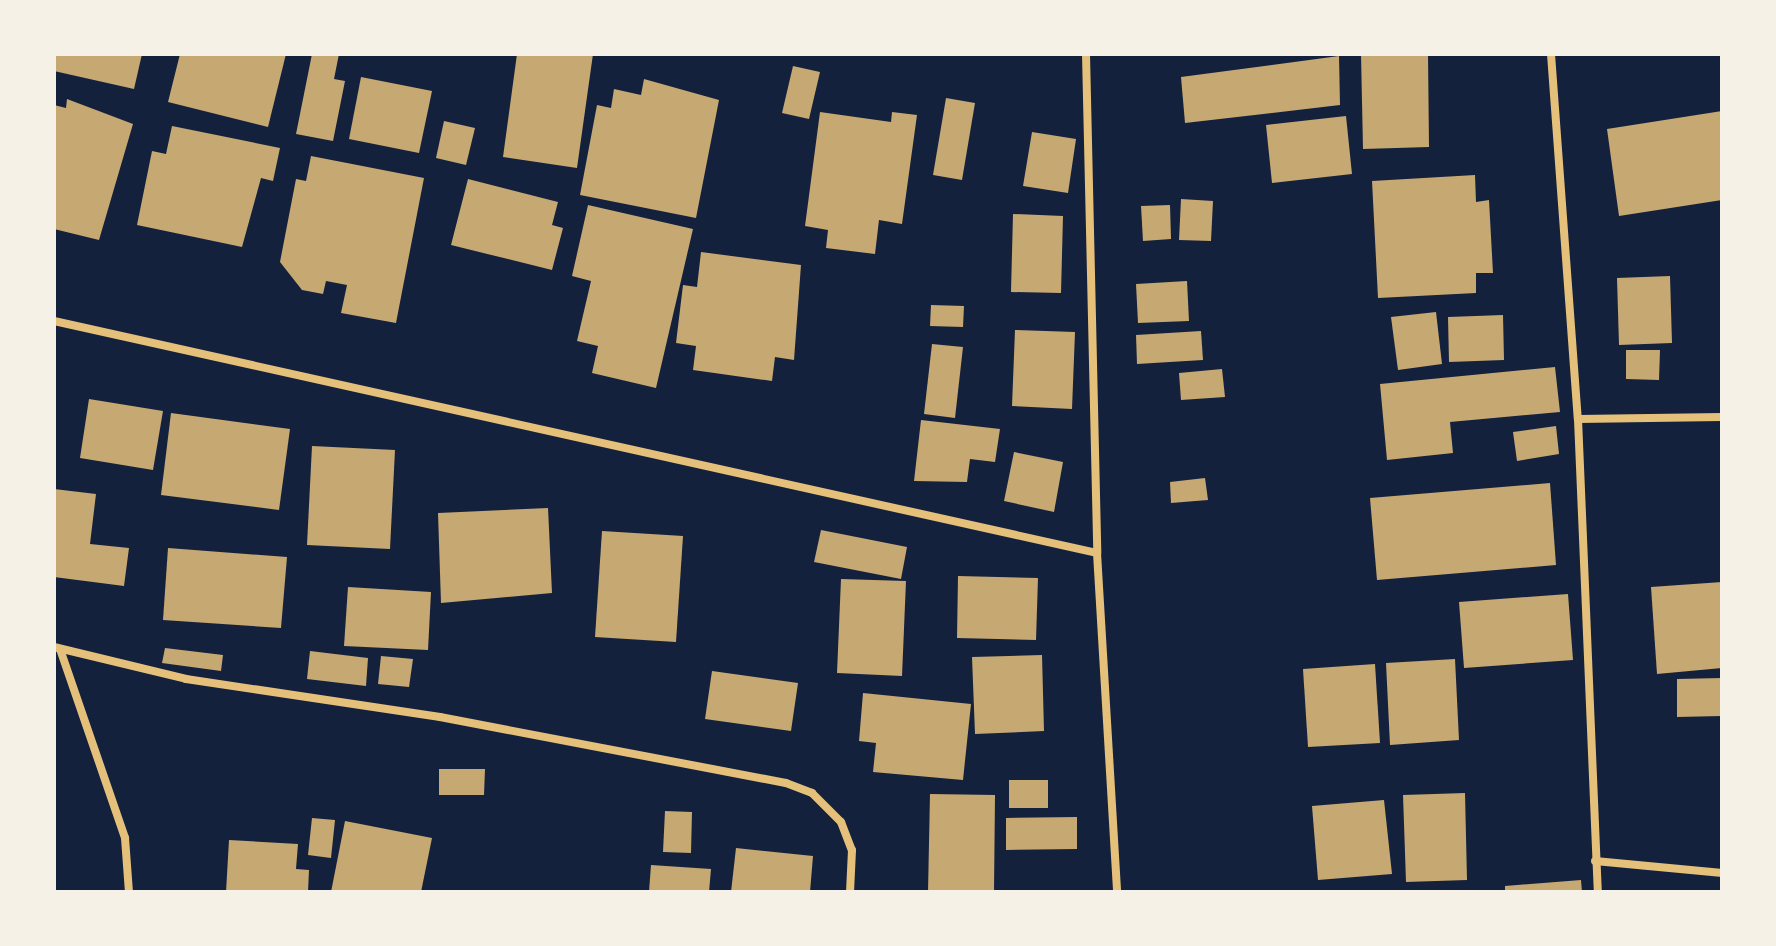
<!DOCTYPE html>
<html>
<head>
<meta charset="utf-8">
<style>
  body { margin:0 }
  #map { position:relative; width:1776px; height:946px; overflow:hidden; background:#14213d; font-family:Raleway,sans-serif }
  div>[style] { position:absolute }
  .building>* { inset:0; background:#c6a872 }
  .minor>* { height:8px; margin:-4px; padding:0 4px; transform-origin:4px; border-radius:4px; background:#e5c07b }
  span { translate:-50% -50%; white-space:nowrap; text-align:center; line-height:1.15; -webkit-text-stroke:6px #f6f1e7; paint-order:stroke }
  .frame { position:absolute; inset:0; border:56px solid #f6f1e7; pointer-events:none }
</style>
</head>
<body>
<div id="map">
  <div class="building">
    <div style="clip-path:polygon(54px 54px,142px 54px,134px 89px,54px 71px)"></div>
    <div style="clip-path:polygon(180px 54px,286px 54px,268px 127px,168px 102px)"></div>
    <div style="clip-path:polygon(312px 54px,339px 54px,334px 79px,345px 81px,333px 141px,296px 134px)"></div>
    <div style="clip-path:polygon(517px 54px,593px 54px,577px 168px,503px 157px)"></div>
    <div style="clip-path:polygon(1361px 54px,1428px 54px,1429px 147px,1363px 149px)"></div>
    <div style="clip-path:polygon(1339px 56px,1340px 105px,1185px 123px,1181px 77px)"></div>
    <div style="clip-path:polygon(793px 66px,820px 72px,809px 119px,782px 113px)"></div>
    <div style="clip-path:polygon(361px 77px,432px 91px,419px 153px,349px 139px)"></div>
    <div style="clip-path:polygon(644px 79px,719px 100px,696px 218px,580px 195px,597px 105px,611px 108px,614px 89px,641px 95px)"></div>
    <div style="clip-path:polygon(946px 98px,975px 103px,962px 180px,933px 175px)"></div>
    <div style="clip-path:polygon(67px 99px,133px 124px,99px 240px,54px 229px,54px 105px,66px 108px)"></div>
    <div style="clip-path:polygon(1722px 111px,1722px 200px,1619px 216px,1607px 129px)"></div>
    <div style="clip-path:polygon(820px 112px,891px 122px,892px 112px,917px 115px,902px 224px,879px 220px,875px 254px,826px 248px,828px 230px,805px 226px)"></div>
    <div style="clip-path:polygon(1346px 116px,1352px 174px,1272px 183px,1266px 125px)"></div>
    <div style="clip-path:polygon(444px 121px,475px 128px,466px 165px,436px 158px)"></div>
    <div style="clip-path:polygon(172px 126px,280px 148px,273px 181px,261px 178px,242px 247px,137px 225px,152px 151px,166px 154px)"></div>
    <div style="clip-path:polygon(1032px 132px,1076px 139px,1068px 193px,1023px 186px)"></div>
    <div style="clip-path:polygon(311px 156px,424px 178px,396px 323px,341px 313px,347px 285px,326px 281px,323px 294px,302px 290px,280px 262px,296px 179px,306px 181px)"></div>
    <div style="clip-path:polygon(1475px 175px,1476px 202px,1489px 200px,1493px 273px,1476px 273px,1476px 293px,1378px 298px,1372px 181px)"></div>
    <div style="clip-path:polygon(468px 179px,558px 202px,552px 225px,563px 228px,552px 270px,451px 245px)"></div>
    <div style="clip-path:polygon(1181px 199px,1213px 201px,1211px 241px,1179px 240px)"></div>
    <div style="clip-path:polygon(588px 205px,693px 229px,656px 388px,592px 373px,598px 346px,577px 341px,591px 281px,572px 276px)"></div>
    <div style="clip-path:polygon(1170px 205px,1171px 239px,1143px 241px,1141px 206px)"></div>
    <div style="clip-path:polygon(1013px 214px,1063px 216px,1061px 293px,1011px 292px)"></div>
    <div style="clip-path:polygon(701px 252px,801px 265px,794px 360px,775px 357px,772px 381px,693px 370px,696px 346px,676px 343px,683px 285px,697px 287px)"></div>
    <div style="clip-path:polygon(1670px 276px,1672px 343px,1619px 345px,1617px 278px)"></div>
    <div style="clip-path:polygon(1187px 281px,1189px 321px,1138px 323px,1136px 284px)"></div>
    <div style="clip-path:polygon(931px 305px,964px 306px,963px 327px,930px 326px)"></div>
    <div style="clip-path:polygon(1436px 312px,1442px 364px,1398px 370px,1391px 317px)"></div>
    <div style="clip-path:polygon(1503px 315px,1504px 360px,1449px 362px,1448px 317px)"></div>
    <div style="clip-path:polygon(1015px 330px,1075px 332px,1072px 409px,1012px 406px)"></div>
    <div style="clip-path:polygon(1201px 331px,1203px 360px,1137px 364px,1136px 335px)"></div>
    <div style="clip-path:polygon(932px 344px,963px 347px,955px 418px,924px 414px)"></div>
    <div style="clip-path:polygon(1626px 350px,1660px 350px,1659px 380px,1626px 379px)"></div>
    <div style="clip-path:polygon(1555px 367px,1560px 412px,1450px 422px,1453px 453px,1387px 460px,1380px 384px)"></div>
    <div style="clip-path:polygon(1222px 369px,1225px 397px,1181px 400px,1179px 373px)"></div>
    <div style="clip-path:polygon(89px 399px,163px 411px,153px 470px,80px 458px)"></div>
    <div style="clip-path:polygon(171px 413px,290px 429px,279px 510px,161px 495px)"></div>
    <div style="clip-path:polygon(921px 420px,1000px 429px,995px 462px,970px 459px,967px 482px,914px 481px)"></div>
    <div style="clip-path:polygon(1556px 426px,1559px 454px,1517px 461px,1513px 432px)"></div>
    <div style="clip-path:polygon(312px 446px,395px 450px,390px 549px,307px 545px)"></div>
    <div style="clip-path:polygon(1014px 452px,1063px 462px,1054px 512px,1004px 501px)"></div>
    <div style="clip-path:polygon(1205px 478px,1208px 500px,1171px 503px,1170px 482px)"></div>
    <div style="clip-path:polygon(1550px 483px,1556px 565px,1377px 580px,1370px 498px)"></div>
    <div style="clip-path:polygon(54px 489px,96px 494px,90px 544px,129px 548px,124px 586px,54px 577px)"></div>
    <div style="clip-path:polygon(548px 508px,552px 593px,441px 603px,438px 513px)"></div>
    <div style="clip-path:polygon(821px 530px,907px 547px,901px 579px,814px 562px)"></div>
    <div style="clip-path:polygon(602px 531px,683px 536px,676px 642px,595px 637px)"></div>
    <div style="clip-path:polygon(168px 548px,287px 557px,281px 628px,163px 620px)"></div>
    <div style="clip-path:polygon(958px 576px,1038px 578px,1036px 640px,957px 638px)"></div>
    <div style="clip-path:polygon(841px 579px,906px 581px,902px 676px,837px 673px)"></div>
    <div style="clip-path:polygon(1722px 582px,1722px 668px,1657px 674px,1651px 587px)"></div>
    <div style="clip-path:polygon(348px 587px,431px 592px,428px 650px,344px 646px)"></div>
    <div style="clip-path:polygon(1568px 594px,1573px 660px,1464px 668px,1459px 602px)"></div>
    <div style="clip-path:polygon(165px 648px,223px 655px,221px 671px,162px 663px)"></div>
    <div style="clip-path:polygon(310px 651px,368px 658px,366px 686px,307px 679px)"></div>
    <div style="clip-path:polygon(1042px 655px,1044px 731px,975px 734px,972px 657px)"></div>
    <div style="clip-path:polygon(381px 656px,413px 659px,409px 687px,378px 684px)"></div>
    <div style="clip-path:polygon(1455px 659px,1459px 740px,1390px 745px,1386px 663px)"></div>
    <div style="clip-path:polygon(1375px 664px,1380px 743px,1308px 747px,1303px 669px)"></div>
    <div style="clip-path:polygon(712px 671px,798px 683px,791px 731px,705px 719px)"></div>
    <div style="clip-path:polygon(1722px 678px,1722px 716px,1677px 717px,1677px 679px)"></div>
    <div style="clip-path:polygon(863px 693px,971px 704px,963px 780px,873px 772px,876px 743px,859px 741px)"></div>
    <div style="clip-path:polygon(439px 769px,485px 769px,484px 795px,439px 795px)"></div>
    <div style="clip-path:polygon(1009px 780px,1048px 780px,1048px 808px,1009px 808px)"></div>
    <div style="clip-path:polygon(1465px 793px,1467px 880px,1406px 882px,1403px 795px)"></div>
    <div style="clip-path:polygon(930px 794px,995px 795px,994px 892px,928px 892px)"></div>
    <div style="clip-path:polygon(1384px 800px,1392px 874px,1318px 880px,1312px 806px)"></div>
    <div style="clip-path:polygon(665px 811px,692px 812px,691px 853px,663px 852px)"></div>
    <div style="clip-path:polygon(1077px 817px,1077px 849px,1006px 850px,1006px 818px)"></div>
    <div style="clip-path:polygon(312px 818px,335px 820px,331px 858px,308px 855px)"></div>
    <div style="clip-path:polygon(345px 821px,432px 838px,421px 892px,331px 892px)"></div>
    <div style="clip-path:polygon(229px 840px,298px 844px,296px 869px,309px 870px,308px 892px,226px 892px)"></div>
    <div style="clip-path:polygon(736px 848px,813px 856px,810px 892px,731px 892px)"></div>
    <div style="clip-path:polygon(651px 865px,711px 869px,709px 892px,649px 892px)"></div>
    <div style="clip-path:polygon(1581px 880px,1582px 892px,1505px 892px,1505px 886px)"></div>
  </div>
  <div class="minor">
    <div style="left:1086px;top:54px;width:499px;rotate:88.7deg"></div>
    <div style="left:1097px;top:553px;width:340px;rotate:86.6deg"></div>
    <div style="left:1551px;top:54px;width:366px;rotate:85.8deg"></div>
    <div style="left:1578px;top:419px;width:473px;rotate:87.6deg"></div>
    <div style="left:54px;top:321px;width:1068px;rotate:12.54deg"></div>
    <div style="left:1578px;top:419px;width:144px;rotate:-0.8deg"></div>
    <div style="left:54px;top:647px;width:136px;rotate:13.6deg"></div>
    <div style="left:186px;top:679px;width:257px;rotate:8.5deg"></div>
    <div style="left:440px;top:717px;width:352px;rotate:10.8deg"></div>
    <div style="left:786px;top:783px;width:28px;rotate:21deg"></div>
    <div style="left:812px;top:793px;width:41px;rotate:45deg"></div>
    <div style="left:841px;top:822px;width:30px;rotate:69deg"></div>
    <div style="left:852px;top:850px;width:42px;rotate:92.7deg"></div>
    <div style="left:60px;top:649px;width:200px;rotate:71deg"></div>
    <div style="left:125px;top:838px;width:54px;rotate:85.8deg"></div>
    <div style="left:1595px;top:861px;width:128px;rotate:5.4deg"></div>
  </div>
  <div class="frame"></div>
</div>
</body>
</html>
